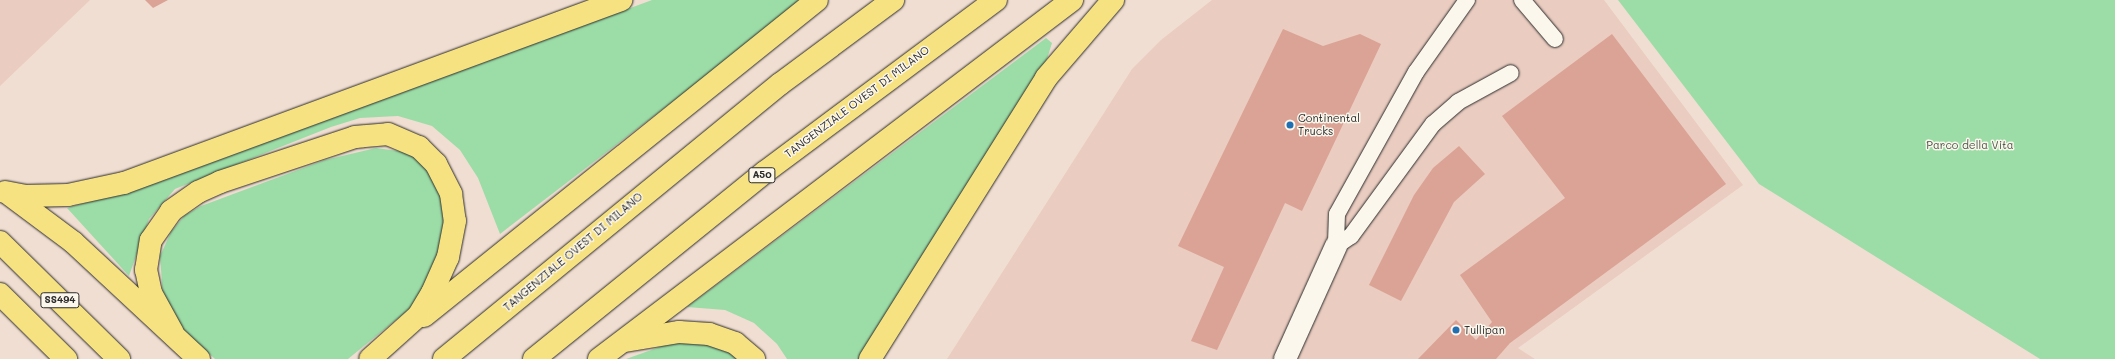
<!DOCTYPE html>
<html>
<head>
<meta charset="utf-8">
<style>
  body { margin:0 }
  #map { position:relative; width:2115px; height:359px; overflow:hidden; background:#f1ded2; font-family:Mali,sans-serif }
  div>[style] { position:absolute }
  .built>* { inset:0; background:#eaccc0 }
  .green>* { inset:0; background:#9cdda7 }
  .building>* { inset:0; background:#dba395 }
  .roads { filter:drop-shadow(0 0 1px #2b2b2b) drop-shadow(0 0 1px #2b2b2b) }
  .lane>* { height:16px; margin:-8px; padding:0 8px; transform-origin:8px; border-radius:8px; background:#fbf7ec }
  .street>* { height:22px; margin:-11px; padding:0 11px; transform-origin:11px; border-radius:11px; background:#fbf7ec }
  .primary>* { height:22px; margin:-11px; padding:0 11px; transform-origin:11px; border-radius:11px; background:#f7e281 }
  .highway>* { height:22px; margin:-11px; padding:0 11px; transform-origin:11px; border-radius:11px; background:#f7e281 }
  .dots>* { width:11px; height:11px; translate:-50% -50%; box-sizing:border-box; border:2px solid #fbf7ec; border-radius:50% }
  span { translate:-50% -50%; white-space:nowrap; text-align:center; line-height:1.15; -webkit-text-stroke:3px #fbf7ec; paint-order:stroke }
  .shield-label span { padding:1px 3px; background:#fbf7ec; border:1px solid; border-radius:3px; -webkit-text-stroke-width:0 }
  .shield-label { font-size:10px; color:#2b2b2b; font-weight:700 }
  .street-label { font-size:11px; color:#2b2b2b }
  .poi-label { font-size:11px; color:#2b2b2b }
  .left { translate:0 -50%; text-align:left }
  .park-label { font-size:11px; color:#47584a }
</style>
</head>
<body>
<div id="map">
  <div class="built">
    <div style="clip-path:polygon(0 0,90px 0,0 86px)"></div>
    <div style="clip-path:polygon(1212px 0,1604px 0,1743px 185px,1518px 348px,1535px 359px,947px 359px,1132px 69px,1161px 40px)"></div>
  </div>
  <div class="green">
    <div style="clip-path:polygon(652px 0,805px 0,500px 234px,478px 178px,460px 150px,432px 126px,398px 116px,360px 118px,331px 127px,175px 189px,149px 219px,129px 276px,67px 208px,156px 183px)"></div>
    <div style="clip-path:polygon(1618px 0,2115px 0,2115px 359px,2040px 359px,1759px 184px)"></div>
    <div style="clip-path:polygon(1046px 38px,1052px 43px,1047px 59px,860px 359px,787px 359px,777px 344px,754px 323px,725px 310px,687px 307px)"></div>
    <div style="clip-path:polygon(376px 148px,405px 152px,419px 160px,429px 169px,443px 203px,444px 232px,440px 261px,413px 306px,348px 359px,215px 359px,184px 331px,163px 297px,160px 256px,171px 232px,184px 216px,201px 206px,325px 160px)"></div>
    <div style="clip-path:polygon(682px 339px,717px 343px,741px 359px,626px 359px)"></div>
  </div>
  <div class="building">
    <div style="clip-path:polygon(145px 0,168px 0,153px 8px)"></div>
    <div style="clip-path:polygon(1283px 29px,1323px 46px,1360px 34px,1381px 44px,1302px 211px,1285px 203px,1217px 350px,1191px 341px,1224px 267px,1178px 246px)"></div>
    <div style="clip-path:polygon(1612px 34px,1726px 184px,1510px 343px,1496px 359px,1418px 359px,1456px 320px,1476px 340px,1492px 322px,1460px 275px,1565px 198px,1502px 116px)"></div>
    <div style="clip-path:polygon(1459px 146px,1485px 174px,1454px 202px,1401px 301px,1369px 285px,1414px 195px,1433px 168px)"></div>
  </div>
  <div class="roads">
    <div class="lane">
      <div style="left:1467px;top:0;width:88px;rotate:125.3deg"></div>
      <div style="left:1416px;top:72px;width:162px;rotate:119.1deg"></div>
      <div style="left:1337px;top:214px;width:32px;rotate:92deg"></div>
      <div style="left:1336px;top:246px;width:18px;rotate:-34deg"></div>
      <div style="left:1351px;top:236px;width:139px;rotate:-53.8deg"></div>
      <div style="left:1433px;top:124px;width:33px;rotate:-41deg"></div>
      <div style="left:1458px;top:102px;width:60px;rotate:-28.7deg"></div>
      <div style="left:1522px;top:0;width:51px;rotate:49.8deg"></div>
    </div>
    <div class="street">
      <div style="left:1285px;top:359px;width:124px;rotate:-65.7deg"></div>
    </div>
    <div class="primary">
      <div style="left:0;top:242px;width:167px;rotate:44.5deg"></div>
      <div style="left:0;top:294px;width:93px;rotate:44.6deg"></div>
    </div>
    <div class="highway">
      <div style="left:5px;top:192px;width:20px;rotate:11deg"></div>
      <div style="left:25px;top:196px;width:43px;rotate:-1.3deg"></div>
      <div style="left:68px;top:195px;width:57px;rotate:-12.1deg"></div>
      <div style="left:124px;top:183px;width:530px;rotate:-20.21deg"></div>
      <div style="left:10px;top:195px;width:79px;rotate:36.7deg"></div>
      <div style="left:73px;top:242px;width:172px;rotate:42.9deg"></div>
      <div style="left:424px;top:316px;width:504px;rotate:-38.8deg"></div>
      <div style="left:173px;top:333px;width:46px;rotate:-118.8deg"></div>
      <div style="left:151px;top:293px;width:24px;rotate:-102deg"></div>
      <div style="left:146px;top:270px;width:30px;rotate:-81deg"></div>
      <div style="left:151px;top:240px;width:35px;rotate:-55deg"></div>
      <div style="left:171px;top:211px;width:33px;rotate:-35deg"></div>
      <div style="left:198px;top:192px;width:24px;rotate:-24deg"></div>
      <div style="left:220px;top:182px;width:142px;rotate:-18.4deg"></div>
      <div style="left:355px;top:137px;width:33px;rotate:-5deg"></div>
      <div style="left:388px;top:134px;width:34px;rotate:23deg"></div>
      <div style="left:419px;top:147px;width:24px;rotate:45deg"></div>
      <div style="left:436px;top:164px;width:34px;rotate:63deg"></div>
      <div style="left:451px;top:194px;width:27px;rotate:82deg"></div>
      <div style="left:455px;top:221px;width:37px;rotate:101deg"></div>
      <div style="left:448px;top:257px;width:39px;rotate:114deg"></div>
      <div style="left:432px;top:293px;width:27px;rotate:121deg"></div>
      <div style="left:418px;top:316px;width:64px;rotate:138.1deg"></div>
      <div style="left:625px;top:341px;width:55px;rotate:-9.5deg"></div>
      <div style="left:679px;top:332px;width:30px;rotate:4deg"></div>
      <div style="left:709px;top:334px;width:28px;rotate:19deg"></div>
      <div style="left:735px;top:343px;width:25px;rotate:40deg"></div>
      <div style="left:444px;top:359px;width:434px;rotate:-39.3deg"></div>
      <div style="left:780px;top:84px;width:141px;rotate:-36.6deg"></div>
      <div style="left:534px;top:359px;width:297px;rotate:-39deg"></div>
      <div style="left:765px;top:172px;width:288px;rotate:-36.7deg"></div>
      <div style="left:599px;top:359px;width:594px;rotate:-37.2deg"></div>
      <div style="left:870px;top:359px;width:332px;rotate:-57.9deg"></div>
      <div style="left:1046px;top:78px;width:103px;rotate:-49.3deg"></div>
    </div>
  </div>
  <div class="dots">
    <div style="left:1290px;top:125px;background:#1f6fb2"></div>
    <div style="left:1456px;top:330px;background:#1f6fb2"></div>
  </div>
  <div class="shield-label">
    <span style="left:762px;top:175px">A50</span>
    <span style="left:60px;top:300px">SS494</span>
  </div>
  <div class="street-label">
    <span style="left:857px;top:102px;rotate:-37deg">TANGENZIALE OVEST DI MILANO</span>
    <span style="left:573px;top:252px;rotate:-40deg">TANGENZIALE OVEST DI MILANO</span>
  </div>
  <div class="poi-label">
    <span class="left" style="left:1298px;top:125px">Continental<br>Trucks</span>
    <span class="left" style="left:1464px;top:330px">Tullipan</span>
  </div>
  <div class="park-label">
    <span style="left:1970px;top:145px">Parco della Vita</span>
  </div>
</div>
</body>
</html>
